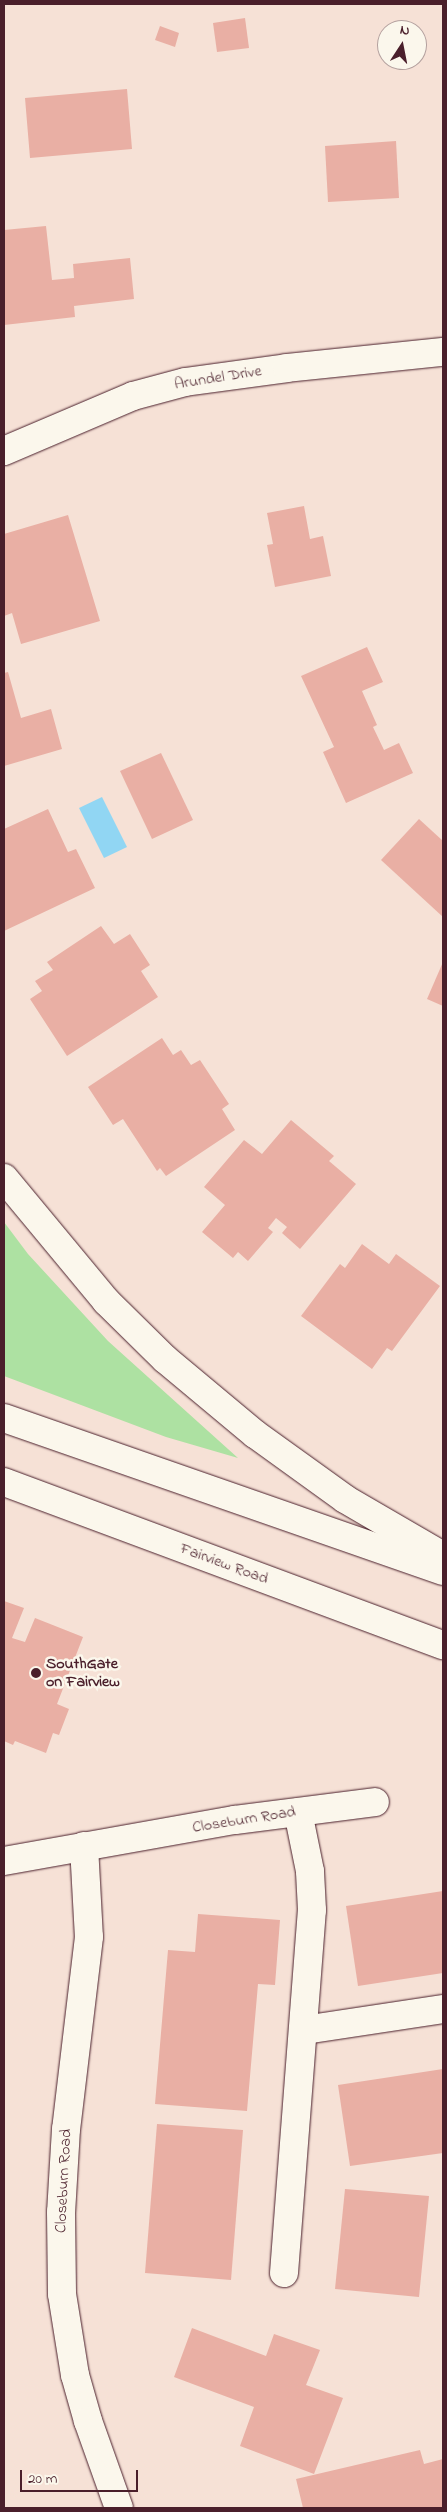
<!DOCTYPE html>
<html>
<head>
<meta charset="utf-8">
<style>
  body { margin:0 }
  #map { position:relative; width:447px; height:2512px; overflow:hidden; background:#f6e1d6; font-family:"Indie Flower",sans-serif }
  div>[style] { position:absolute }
  .green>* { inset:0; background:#ade1a2 }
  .water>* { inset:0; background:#91d6f3 }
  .building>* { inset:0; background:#e9afa4 }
  .roads { filter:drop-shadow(0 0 1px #4a1f2b) drop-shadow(0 0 1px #4a1f2b) }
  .minor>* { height:28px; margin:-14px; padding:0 14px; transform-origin:14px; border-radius:14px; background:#fbf7ec }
  .major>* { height:28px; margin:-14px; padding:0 14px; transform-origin:14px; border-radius:14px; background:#fbf7ec }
  .dots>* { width:14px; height:14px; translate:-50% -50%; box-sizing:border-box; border:2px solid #fbf7ec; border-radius:50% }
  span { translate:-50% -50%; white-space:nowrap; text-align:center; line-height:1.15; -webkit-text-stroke:5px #fbf7ec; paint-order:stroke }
  .street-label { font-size:16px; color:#4a1f2b }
  .poi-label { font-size:16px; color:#4a1f2b; font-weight:700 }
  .left { translate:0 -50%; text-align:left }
  .frame { position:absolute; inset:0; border:5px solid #4a1f2b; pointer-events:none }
  .north { position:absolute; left:377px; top:20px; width:50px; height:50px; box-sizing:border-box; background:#fbf7ec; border:1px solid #b4a19f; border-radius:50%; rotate:11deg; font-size:14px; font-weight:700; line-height:20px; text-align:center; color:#4a1f2b }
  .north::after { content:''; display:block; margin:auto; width:18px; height:22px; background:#4a1f2b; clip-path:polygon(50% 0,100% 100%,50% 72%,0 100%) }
  .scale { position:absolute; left:20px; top:2470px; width:118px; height:22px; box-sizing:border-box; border:2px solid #4a1f2b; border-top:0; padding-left:6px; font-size:15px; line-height:18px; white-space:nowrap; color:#4a1f2b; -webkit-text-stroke:4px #fbf7ec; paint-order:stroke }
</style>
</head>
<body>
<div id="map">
  <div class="green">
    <div style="clip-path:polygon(4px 1222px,28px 1254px,108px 1341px,238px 1458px,166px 1437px,4px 1376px)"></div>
  </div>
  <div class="water">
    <div style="clip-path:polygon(102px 797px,127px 847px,104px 858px,79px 808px)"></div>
  </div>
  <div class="building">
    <div style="clip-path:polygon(245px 18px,249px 48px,217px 52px,213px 23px)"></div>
    <div style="clip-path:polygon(160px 26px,179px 33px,175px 47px,155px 40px)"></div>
    <div style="clip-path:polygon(127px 89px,132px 149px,30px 158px,25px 98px)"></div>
    <div style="clip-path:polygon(396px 141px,399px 198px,328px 202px,325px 146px)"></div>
    <div style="clip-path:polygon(46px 226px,52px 280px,74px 278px,73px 264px,130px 258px,134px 299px,74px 306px,75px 317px,4px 325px,4px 230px)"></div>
    <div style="clip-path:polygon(304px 506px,310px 539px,323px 536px,331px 576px,275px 587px,267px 545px,273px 544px,267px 513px)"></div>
    <div style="clip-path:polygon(68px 515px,100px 621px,21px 644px,12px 613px,4px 616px,4px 534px)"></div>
    <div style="clip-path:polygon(367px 647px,383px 682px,362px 691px,377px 725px,373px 727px,384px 750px,399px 743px,413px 773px,346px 803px,323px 752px,334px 747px,301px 676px)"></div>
    <div style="clip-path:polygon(8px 672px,21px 718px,51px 709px,62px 749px,4px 766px,4px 673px)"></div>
    <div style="clip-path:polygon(161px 753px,193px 820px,152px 839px,120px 771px)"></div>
    <div style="clip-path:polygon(48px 809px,68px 852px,76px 849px,95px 888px,4px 931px,4px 829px)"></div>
    <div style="clip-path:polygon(419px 819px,443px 841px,443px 917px,381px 860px)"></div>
    <div style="clip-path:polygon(101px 926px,114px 944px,130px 934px,150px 965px,141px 971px,158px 997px,67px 1056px,30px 999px,42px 991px,35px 981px,53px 970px,47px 962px)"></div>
    <div style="clip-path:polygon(443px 962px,443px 1006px,427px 999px)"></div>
    <div style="clip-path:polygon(162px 1038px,173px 1055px,181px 1050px,191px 1065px,200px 1060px,229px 1104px,222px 1109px,235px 1130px,166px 1176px,160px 1168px,157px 1171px,123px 1119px,113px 1125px,88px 1087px)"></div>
    <div style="clip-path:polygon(291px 1120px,334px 1156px,329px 1161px,356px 1184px,300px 1249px,282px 1233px,287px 1227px,276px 1218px,268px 1228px,273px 1232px,248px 1261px,238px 1252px,233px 1258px,202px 1232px,225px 1205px,204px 1187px,244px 1140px,262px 1154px)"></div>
    <div style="clip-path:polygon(362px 1244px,389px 1264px,396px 1254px,440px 1286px,392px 1351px,387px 1348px,372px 1369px,301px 1316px,340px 1264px,345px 1268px)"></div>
    <div style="clip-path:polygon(4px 1601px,24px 1608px,12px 1638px,25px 1642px,35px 1618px,83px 1637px,57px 1704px,69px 1709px,59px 1735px,53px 1733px,46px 1753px,15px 1741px,13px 1745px,4px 1741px)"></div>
    <div style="clip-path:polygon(443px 1891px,443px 1973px,358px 1986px,346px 1906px)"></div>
    <div style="clip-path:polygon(198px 1914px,280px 1920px,275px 1985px,258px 1984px,247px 2111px,155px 2104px,168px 1950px,195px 1952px)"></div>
    <div style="clip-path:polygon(443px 2069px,443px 2153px,350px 2166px,338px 2085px)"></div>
    <div style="clip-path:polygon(157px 2124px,243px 2130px,231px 2280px,145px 2273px)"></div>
    <div style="clip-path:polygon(345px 2189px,429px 2196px,419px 2297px,335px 2289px)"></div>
    <div style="clip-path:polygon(192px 2328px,266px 2356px,274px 2334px,320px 2350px,306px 2385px,343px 2398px,314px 2474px,240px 2446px,254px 2407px,174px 2377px)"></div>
    <div style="clip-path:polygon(420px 2450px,424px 2464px,443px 2459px,443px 2508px,303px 2508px,296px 2479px)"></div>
  </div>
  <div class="roads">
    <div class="minor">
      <div style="left:4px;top:451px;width:140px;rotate:-23.1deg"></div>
      <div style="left:133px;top:396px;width:54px;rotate:-15.1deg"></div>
      <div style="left:185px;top:382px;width:103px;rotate:-7.8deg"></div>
      <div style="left:287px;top:368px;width:157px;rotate:-5.9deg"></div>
      <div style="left:84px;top:1846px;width:91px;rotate:86.9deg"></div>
      <div style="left:89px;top:1937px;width:193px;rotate:96.8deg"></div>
      <div style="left:66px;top:2129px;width:83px;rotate:93.4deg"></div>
      <div style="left:61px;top:2212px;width:82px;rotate:89.3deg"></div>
      <div style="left:62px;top:2294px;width:82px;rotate:80.9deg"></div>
      <div style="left:75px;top:2375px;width:48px;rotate:74.2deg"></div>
      <div style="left:88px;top:2421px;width:92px;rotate:70.4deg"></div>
      <div style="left:4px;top:1861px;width:235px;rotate:-10.1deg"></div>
      <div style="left:235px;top:1820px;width:141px;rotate:-7.3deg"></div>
      <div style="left:304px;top:2030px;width:141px;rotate:-8.6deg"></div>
      <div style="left:284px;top:2273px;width:364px;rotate:-85.6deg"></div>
      <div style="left:312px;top:1910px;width:39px;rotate:-93deg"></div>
      <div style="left:310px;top:1871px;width:60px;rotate:-101.5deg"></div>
    </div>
    <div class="major">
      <div style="left:4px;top:1178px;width:160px;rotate:50.3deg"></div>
      <div style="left:106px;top:1301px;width:83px;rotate:44.5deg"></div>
      <div style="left:165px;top:1359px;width:117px;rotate:39.8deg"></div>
      <div style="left:255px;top:1434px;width:111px;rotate:35.8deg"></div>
      <div style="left:345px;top:1499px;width:113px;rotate:30.2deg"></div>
      <div style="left:4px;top:1418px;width:465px;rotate:19.2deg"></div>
      <div style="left:4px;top:1482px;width:468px;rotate:20.4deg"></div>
    </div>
  </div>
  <div class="dots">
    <div style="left:36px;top:1673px;background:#4a1f2b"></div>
  </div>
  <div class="street-label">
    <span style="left:218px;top:378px;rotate:-9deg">Arundel Drive</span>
    <span style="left:224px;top:1564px;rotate:20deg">Fairview Road</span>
    <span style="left:244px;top:1820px;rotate:-9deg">Closeburn Road</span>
    <span style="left:64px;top:2181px;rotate:-87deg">Closeburn Road</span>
  </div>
  <div class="poi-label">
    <span class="left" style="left:46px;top:1673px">SouthGate<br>on Fairview</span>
  </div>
  <div class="frame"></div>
  <div class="north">N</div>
  <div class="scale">20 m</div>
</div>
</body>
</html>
